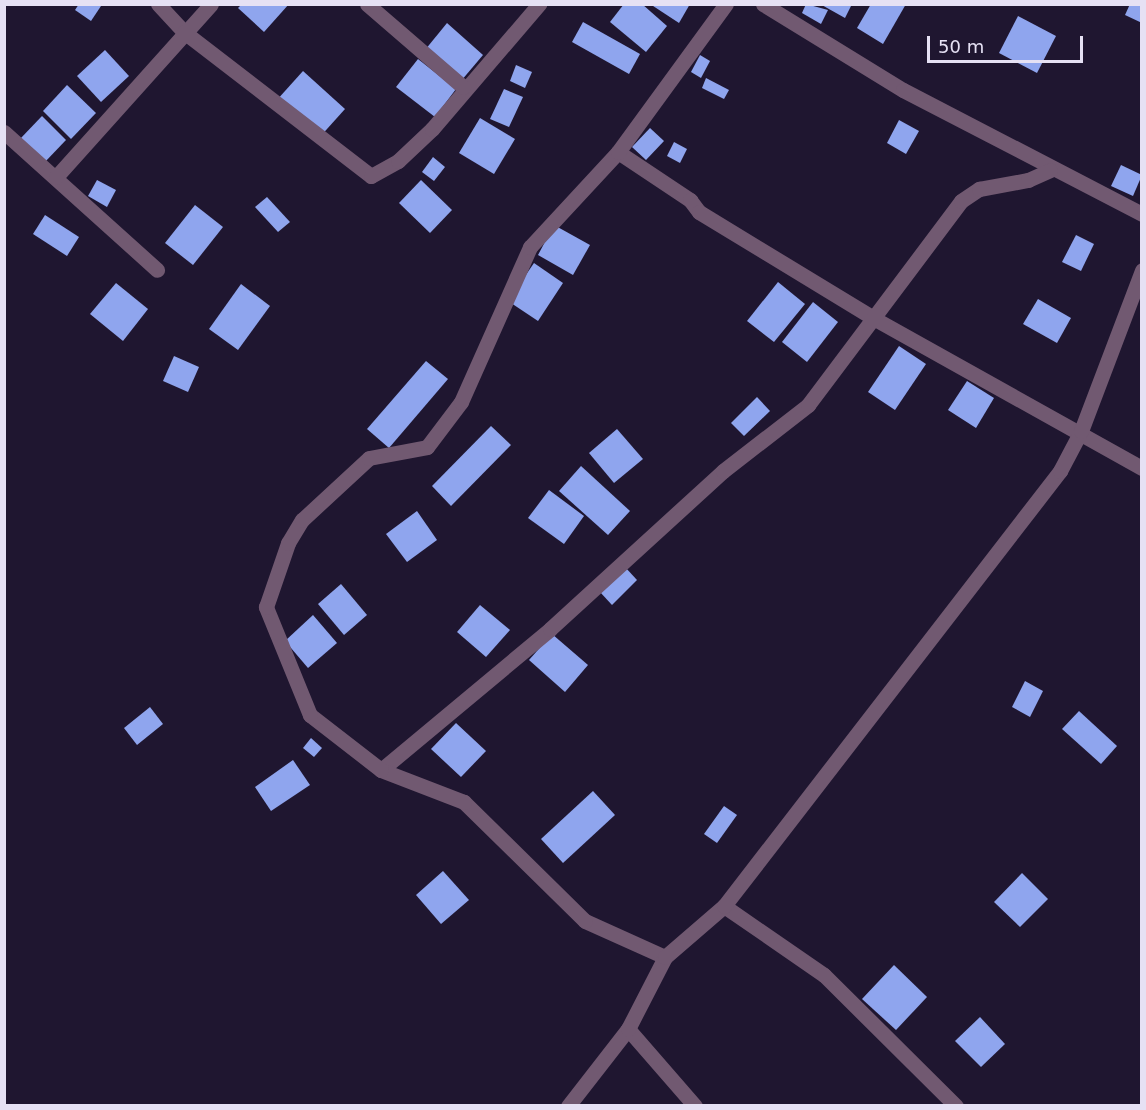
<!DOCTYPE html>
<html>
<head>
<meta charset="utf-8">
<style>
  body { margin:0 }
  #map { position:relative; width:1146px; height:1110px; overflow:hidden; background:#1f1630; font-family:"DejaVu Sans",sans-serif }
  div>[style] { position:absolute }
  .building>* { inset:0; background:#8fa5ee }
  .minor>* { height:15px; margin:-7.5px; padding:0 7.5px; transform-origin:7.5px; border-radius:7.5px; background:#715971 }
  span { translate:-50% -50%; white-space:nowrap; text-align:center; line-height:1.15; -webkit-text-stroke:6px #1f1630; paint-order:stroke }
  .frame { position:absolute; inset:0; border:6px solid #e6e1f4; pointer-events:none }
  .scale { position:absolute; left:927px; top:36px; width:156px; height:27px; box-sizing:border-box; border:3px solid #e6e1f4; border-top:0; padding-left:8px; font-size:18px; line-height:21px; white-space:nowrap; color:#e6e1f4; -webkit-text-stroke:4px #1f1630; paint-order:stroke }
</style>
</head>
<body>
<div id="map">
  <div class="building">
    <div style="clip-path:polygon(79px 4px,99px 4px,101px 6px,91px 21px,75px 10px)"></div>
    <div style="clip-path:polygon(242px 4px,289px 4px,264px 32px,238px 8px)"></div>
    <div style="clip-path:polygon(624px 4px,642px 4px,667px 26px,646px 52px,610px 22px)"></div>
    <div style="clip-path:polygon(650px 4px,690px 4px,679px 23px)"></div>
    <div style="clip-path:polygon(806px 4px,828px 10px,821px 24px,802px 13px)"></div>
    <div style="clip-path:polygon(820px 4px,852px 4px,845px 18px)"></div>
    <div style="clip-path:polygon(871px 4px,906px 4px,883px 44px,857px 28px)"></div>
    <div style="clip-path:polygon(1130px 4px,1142px 4px,1142px 23px,1125px 15px)"></div>
    <div style="clip-path:polygon(1018px 16px,1056px 36px,1037px 73px,999px 53px)"></div>
    <div style="clip-path:polygon(583px 22px,640px 54px,629px 74px,572px 42px)"></div>
    <div style="clip-path:polygon(447px 23px,483px 55px,461px 81px,425px 50px)"></div>
    <div style="clip-path:polygon(105px 50px,129px 76px,101px 102px,77px 76px)"></div>
    <div style="clip-path:polygon(700px 55px,710px 61px,701px 78px,691px 72px)"></div>
    <div style="clip-path:polygon(418px 59px,456px 89px,435px 117px,396px 87px)"></div>
    <div style="clip-path:polygon(516px 65px,532px 72px,525px 88px,510px 81px)"></div>
    <div style="clip-path:polygon(303px 71px,345px 109px,318px 139px,276px 101px)"></div>
    <div style="clip-path:polygon(706px 78px,729px 90px,724px 99px,702px 88px)"></div>
    <div style="clip-path:polygon(67px 85px,96px 113px,71px 139px,43px 111px)"></div>
    <div style="clip-path:polygon(504px 89px,523px 97px,509px 127px,490px 119px)"></div>
    <div style="clip-path:polygon(42px 116px,66px 140px,44px 163px,20px 139px)"></div>
    <div style="clip-path:polygon(480px 118px,515px 139px,494px 174px,459px 153px)"></div>
    <div style="clip-path:polygon(899px 120px,919px 131px,906px 154px,887px 143px)"></div>
    <div style="clip-path:polygon(650px 128px,664px 141px,646px 160px,632px 147px)"></div>
    <div style="clip-path:polygon(674px 142px,687px 149px,680px 163px,667px 156px)"></div>
    <div style="clip-path:polygon(433px 157px,445px 167px,434px 181px,422px 172px)"></div>
    <div style="clip-path:polygon(1121px 165px,1142px 175px,1133px 196px,1111px 186px)"></div>
    <div style="clip-path:polygon(97px 180px,116px 190px,107px 207px,88px 196px)"></div>
    <div style="clip-path:polygon(421px 180px,452px 210px,430px 233px,399px 203px)"></div>
    <div style="clip-path:polygon(267px 197px,290px 222px,278px 232px,255px 207px)"></div>
    <div style="clip-path:polygon(195px 205px,223px 227px,193px 265px,165px 243px)"></div>
    <div style="clip-path:polygon(45px 215px,79px 237px,67px 256px,33px 234px)"></div>
    <div style="clip-path:polygon(554px 225px,590px 245px,573px 275px,538px 255px)"></div>
    <div style="clip-path:polygon(1076px 235px,1094px 244px,1081px 271px,1062px 262px)"></div>
    <div style="clip-path:polygon(534px 263px,563px 283px,538px 321px,508px 301px)"></div>
    <div style="clip-path:polygon(778px 282px,805px 304px,774px 342px,747px 321px)"></div>
    <div style="clip-path:polygon(116px 283px,148px 309px,123px 341px,90px 314px)"></div>
    <div style="clip-path:polygon(241px 284px,270px 306px,238px 350px,209px 329px)"></div>
    <div style="clip-path:polygon(1038px 299px,1071px 318px,1057px 343px,1023px 324px)"></div>
    <div style="clip-path:polygon(813px 302px,838px 322px,807px 362px,782px 342px)"></div>
    <div style="clip-path:polygon(899px 346px,926px 364px,895px 410px,868px 392px)"></div>
    <div style="clip-path:polygon(174px 356px,199px 367px,188px 392px,163px 381px)"></div>
    <div style="clip-path:polygon(426px 361px,448px 379px,389px 448px,367px 429px)"></div>
    <div style="clip-path:polygon(967px 381px,994px 398px,976px 428px,948px 410px)"></div>
    <div style="clip-path:polygon(757px 397px,770px 411px,744px 436px,731px 423px)"></div>
    <div style="clip-path:polygon(491px 426px,511px 445px,451px 506px,432px 486px)"></div>
    <div style="clip-path:polygon(617px 429px,643px 459px,614px 483px,589px 453px)"></div>
    <div style="clip-path:polygon(581px 466px,630px 511px,608px 535px,559px 491px)"></div>
    <div style="clip-path:polygon(549px 490px,584px 516px,564px 544px,528px 518px)"></div>
    <div style="clip-path:polygon(417px 511px,437px 540px,407px 562px,386px 534px)"></div>
    <div style="clip-path:polygon(625px 567px,637px 580px,612px 605px,600px 592px)"></div>
    <div style="clip-path:polygon(341px 584px,367px 615px,344px 635px,318px 604px)"></div>
    <div style="clip-path:polygon(480px 605px,510px 630px,486px 657px,457px 632px)"></div>
    <div style="clip-path:polygon(313px 615px,337px 643px,308px 668px,285px 641px)"></div>
    <div style="clip-path:polygon(552px 634px,588px 665px,565px 692px,529px 660px)"></div>
    <div style="clip-path:polygon(1025px 681px,1043px 691px,1030px 717px,1012px 707px)"></div>
    <div style="clip-path:polygon(150px 707px,163px 724px,137px 745px,124px 728px)"></div>
    <div style="clip-path:polygon(1079px 711px,1117px 746px,1101px 764px,1062px 729px)"></div>
    <div style="clip-path:polygon(456px 723px,486px 751px,461px 777px,431px 749px)"></div>
    <div style="clip-path:polygon(311px 738px,322px 748px,314px 757px,303px 748px)"></div>
    <div style="clip-path:polygon(293px 760px,310px 785px,271px 811px,255px 787px)"></div>
    <div style="clip-path:polygon(593px 791px,615px 815px,563px 863px,541px 839px)"></div>
    <div style="clip-path:polygon(724px 806px,737px 815px,717px 843px,704px 834px)"></div>
    <div style="clip-path:polygon(443px 871px,469px 900px,441px 924px,416px 895px)"></div>
    <div style="clip-path:polygon(1022px 873px,1048px 899px,1020px 927px,994px 902px)"></div>
    <div style="clip-path:polygon(894px 965px,927px 997px,896px 1030px,862px 999px)"></div>
    <div style="clip-path:polygon(980px 1017px,1005px 1044px,981px 1067px,955px 1041px)"></div>
  </div>
  <div class="minor">
    <div style="left:158px;top:4px;width:38px;rotate:47deg"></div>
    <div style="left:184px;top:32px;width:236px;rotate:37.6deg"></div>
    <div style="left:371px;top:176px;width:31px;rotate:-29deg"></div>
    <div style="left:398px;top:161px;width:47px;rotate:-43.3deg"></div>
    <div style="left:432px;top:129px;width:165px;rotate:-49.4deg"></div>
    <div style="left:367px;top:4px;width:127px;rotate:40.8deg"></div>
    <div style="left:763px;top:4px;width:164px;rotate:31.6deg"></div>
    <div style="left:903px;top:90px;width:269px;rotate:27.4deg"></div>
    <div style="left:4px;top:132px;width:206px;rotate:42deg"></div>
    <div style="left:618px;top:152px;width:87px;rotate:33.7deg"></div>
    <div style="left:690px;top:200px;width:15px;rotate:53deg"></div>
    <div style="left:699px;top:212px;width:206px;rotate:31.3deg"></div>
    <div style="left:875px;top:319px;width:306px;rotate:29.2deg"></div>
    <div style="left:56px;top:177px;width:232px;rotate:-48.1deg"></div>
    <div style="left:381px;top:770px;width:220px;rotate:-39.8deg"></div>
    <div style="left:550px;top:629px;width:234px;rotate:-42.4deg"></div>
    <div style="left:723px;top:471px;width:108px;rotate:-37.8deg"></div>
    <div style="left:808px;top:405px;width:255px;rotate:-53.1deg"></div>
    <div style="left:961px;top:201px;width:22px;rotate:-34deg"></div>
    <div style="left:979px;top:189px;width:50px;rotate:-10.4deg"></div>
    <div style="left:1028px;top:180px;width:24px;rotate:-24deg"></div>
    <div style="left:724px;top:906px;width:121px;rotate:34.6deg"></div>
    <div style="left:824px;top:975px;width:186px;rotate:44.8deg"></div>
    <div style="left:665px;top:957px;width:88px;rotate:-155.8deg"></div>
    <div style="left:585px;top:921px;width:170px;rotate:-135.5deg"></div>
    <div style="left:464px;top:802px;width:89px;rotate:-158.9deg"></div>
    <div style="left:381px;top:770px;width:90px;rotate:-142.2deg"></div>
    <div style="left:310px;top:715px;width:117px;rotate:-112.2deg"></div>
    <div style="left:266px;top:607px;width:68px;rotate:-71deg"></div>
    <div style="left:288px;top:543px;width:27px;rotate:-59deg"></div>
    <div style="left:302px;top:520px;width:91px;rotate:-42.8deg"></div>
    <div style="left:369px;top:458px;width:59px;rotate:-10.7deg"></div>
    <div style="left:427px;top:447px;width:56px;rotate:-52.9deg"></div>
    <div style="left:461px;top:402px;width:170px;rotate:-66deg"></div>
    <div style="left:530px;top:247px;width:129px;rotate:-47.2deg"></div>
    <div style="left:618px;top:152px;width:183px;rotate:-53.9deg"></div>
    <div style="left:628px;top:1029px;width:102px;rotate:49deg"></div>
    <div style="left:568px;top:1106px;width:98px;rotate:-52.1deg"></div>
    <div style="left:628px;top:1029px;width:81px;rotate:-62.8deg"></div>
    <div style="left:665px;top:957px;width:78px;rotate:-40.8deg"></div>
    <div style="left:724px;top:906px;width:550px;rotate:-52.32deg"></div>
    <div style="left:1060px;top:471px;width:45px;rotate:-62.3deg"></div>
    <div style="left:1081px;top:431px;width:172px;rotate:-69.2deg"></div>
  </div>
  <div class="frame"></div>
  <div class="scale">50 m</div>
</div>
</body>
</html>
